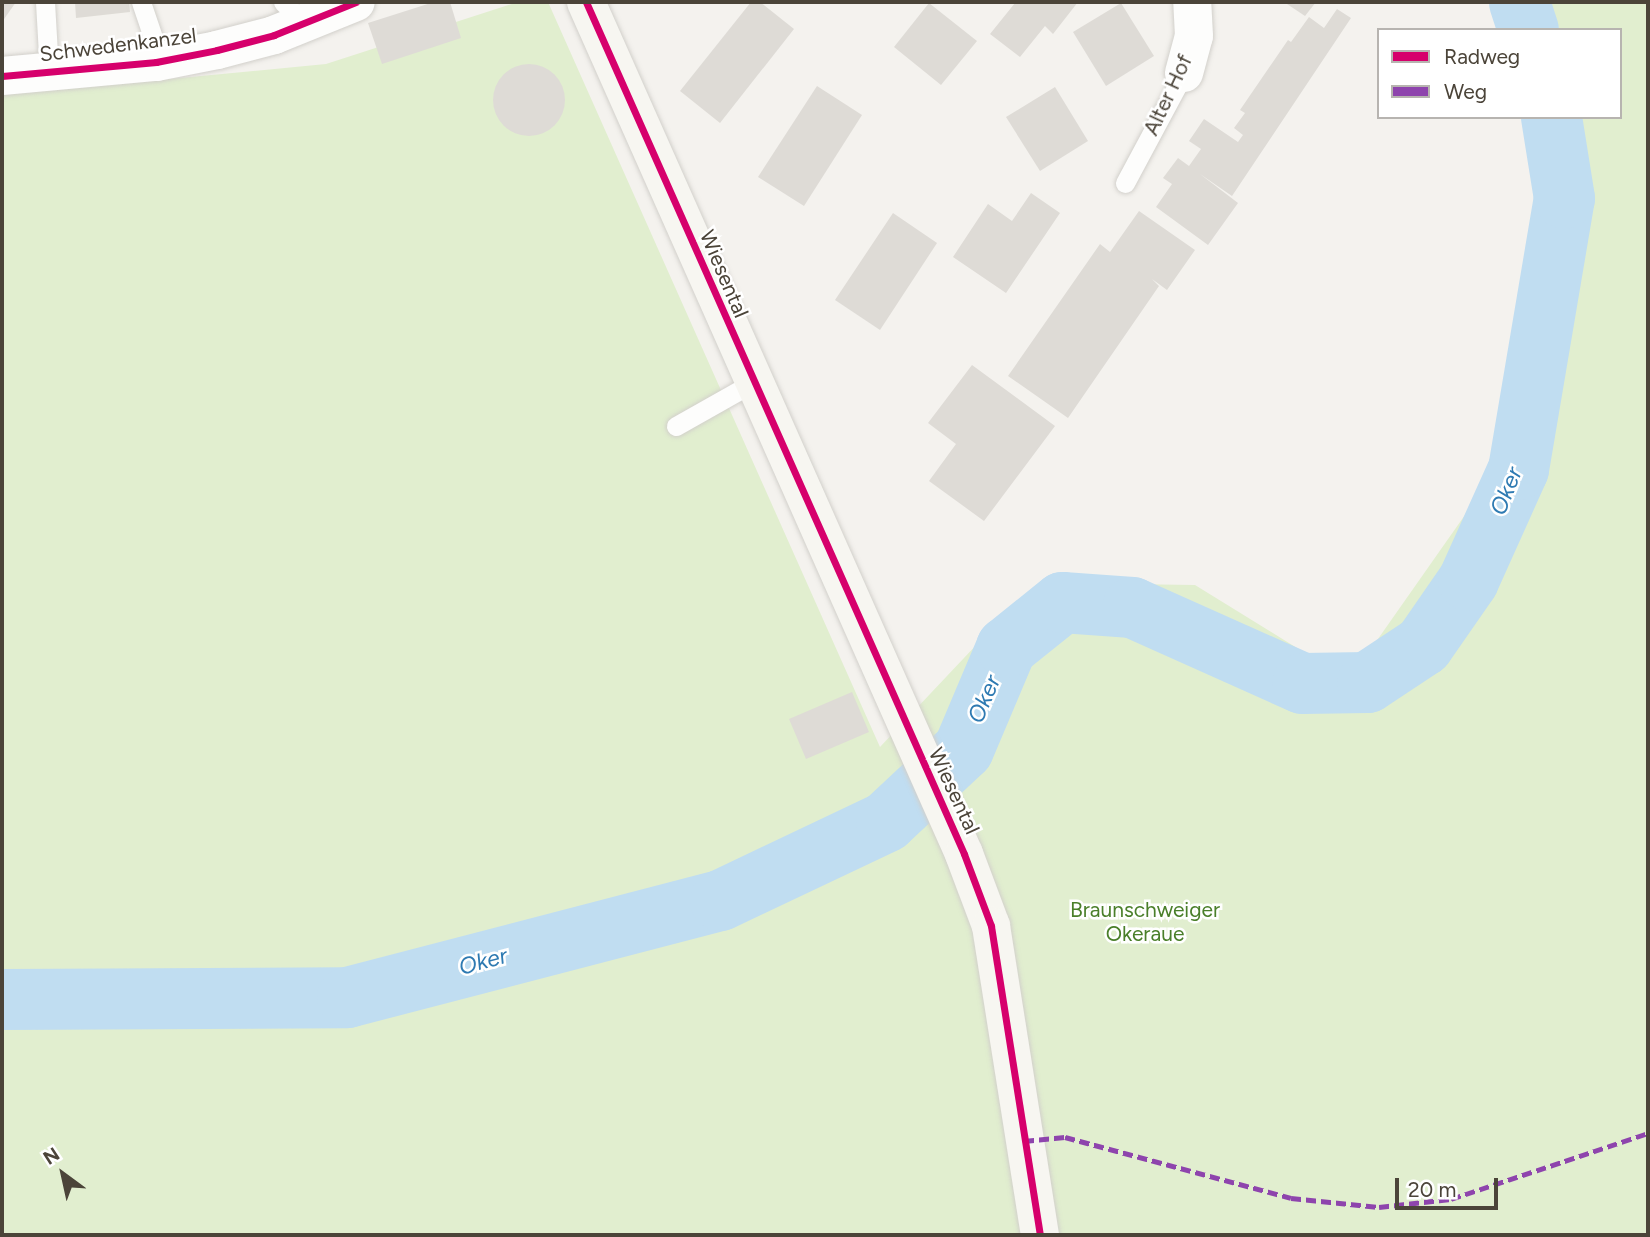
<!DOCTYPE html>
<html>
<head>
<meta charset="utf-8">
<style>
  body { margin:0 }
  #map { position:relative; width:1650px; height:1237px; overflow:hidden; background:#f4f2ee; font-family:Figtree,sans-serif }
  div>[style] { position:absolute }
  .green>* { inset:0; background:#e1eecf }
  .river>* { height:61px; margin:-30.5px; padding:0 30.5px; transform-origin:30.5px; border-radius:30.5px; background:#c0ddf1 }
  .building>* { inset:0; background:#dedbd6 }
  .round { border-radius:50% }
  .roads { filter:drop-shadow(0 0 2px #d2d0cb) drop-shadow(0 0 2px #d2d0cb) }
  .lane>* { height:19px; margin:-9.5px; padding:0 9.5px; transform-origin:9.5px; border-radius:9.5px; background:#fdfdfc }
  .street>* { height:38px; margin:-19px; padding:0 19px; transform-origin:19px; border-radius:19px; background:#fdfdfc }
  .secondary>* { height:38px; margin:-19px; padding:0 19px; transform-origin:19px; border-radius:19px; background:#f7f6f1 }
  .quiet>* { height:5px; margin-top:-2.5px; transform-origin:0; background:repeating-linear-gradient(90deg,#8e44ad 0 10px,transparent 0 15px) }
  .cycleway>* { height:7px; margin:-3.5px; padding:0 3.5px; transform-origin:3.5px; border-radius:3.5px; background:#d6006c }
  span { translate:-50% -50%; white-space:nowrap; text-align:center; line-height:1.15; -webkit-text-stroke:5px #fff; paint-order:stroke }
  .street-label { font-size:21px; color:#4b4439 }
  .park-label { font-size:21px; color:#4a7f2a }
  .water-label { font-size:23px; color:#2e7ab2; font-style:italic }
  .frame { position:absolute; inset:0; border:4px solid #4b4439; pointer-events:none }
  .legend { position:absolute; left:1377px; top:28px; width:245px; height:91px; box-sizing:border-box; background:#fff; border:2px solid #b7b4b0; margin:0; padding:9px 12px; list-style:none; font-size:21px; color:#4b4439 }
  .legend li { display:flex; align-items:center; gap:14px; height:35px }
  .legend b { width:35px; border:2px solid #b7b4b0 }
  .north { position:absolute; left:28px; top:1139px; width:70px; height:70px; -webkit-text-stroke:5px #fff; paint-order:stroke; rotate:327deg; font-size:19px; font-weight:700; line-height:28px; text-align:center; color:#4b4439 }
  .north::after { content:''; display:block; margin:auto; width:24px; height:32px; background:#4b4439; clip-path:polygon(50% 0,100% 100%,50% 72%,0 100%) }
  .scale { position:absolute; left:1395px; top:1178px; width:103px; height:32px; box-sizing:border-box; border:4px solid #4b4439; border-top:0; padding-left:9px; font-size:21px; line-height:24px; white-space:nowrap; color:#4b4439; -webkit-text-stroke:5px #fff; paint-order:stroke }
</style>
</head>
<body>
<div id="map">
  <div class="green">
    <div style="clip-path:polygon(518px 2px,548px 2px,880px 747px,980px 641px,1058px 583px,1195px 585px,1318px 661px,1366px 656px,1486px 485px,1555px 201px,1533px 117px,1620px 117px,1620px 30px,1509px 30px,1502px 2px,1648px 2px,1648px 1235px,2px 1235px,2px 95px,326px 64px)"></div>
  </div>
  <div class="river">
    <div style="left:1519px;top:2px;width:29px;rotate:72deg"></div>
    <div style="left:2px;top:999px;width:345px;rotate:-0.3deg"></div>
    <div style="left:347px;top:997px;width:385px;rotate:-14.6deg"></div>
    <div style="left:720px;top:900px;width:184px;rotate:-25.4deg"></div>
    <div style="left:886px;top:821px;width:105px;rotate:-43.1deg"></div>
    <div style="left:963px;top:749px;width:111px;rotate:-67.1deg"></div>
    <div style="left:1006px;top:647px;width:72px;rotate:-38.8deg"></div>
    <div style="left:1062px;top:602px;width:70px;rotate:4.1deg"></div>
    <div style="left:1132px;top:607px;width:186px;rotate:24.1deg"></div>
    <div style="left:1302px;top:683px;width:65px;rotate:-0.9deg"></div>
    <div style="left:1367px;top:682px;width:67px;rotate:-33.5deg"></div>
    <div style="left:1423px;top:645px;width:79px;rotate:-55.3deg"></div>
    <div style="left:1468px;top:580px;width:122px;rotate:-65.8deg"></div>
    <div style="left:1518px;top:469px;width:275px;rotate:-80.4deg"></div>
    <div style="left:1564px;top:198px;width:82px;rotate:-99.1deg"></div>
  </div>
  <div class="building">
    <div style="clip-path:polygon(2px 2px,16px 2px,2px 22px)"></div>
    <div style="clip-path:polygon(75px 2px,129px 2px,130px 12px,76px 18px)"></div>
    <div style="clip-path:polygon(434px 2px,450px 2px,461px 38px,382px 64px,368px 23px)"></div>
    <div style="clip-path:polygon(751px 2px,760px 2px,794px 29px,720px 123px,680px 91px)"></div>
    <div style="clip-path:polygon(1284px 2px,1316px 2px,1305px 16px)"></div>
    <div style="clip-path:polygon(929px 3px,977px 41px,941px 85px,894px 47px)"></div>
    <div style="clip-path:polygon(1015px 3px,1015px 2px,1078px 2px,1053px 34px,1045px 26px,1020px 57px,990px 34px)"></div>
    <div style="clip-path:polygon(1121px 3px,1154px 56px,1106px 86px,1073px 32px)"></div>
    <div style="clip-path:polygon(1337px 9px,1351px 18px,1232px 196px,1200px 174px,1238px 203px,1208px 245px,1156px 207px,1172px 184px,1163px 178px,1178px 158px,1189px 166px,1201px 149px,1189px 141px,1204px 119px,1238px 142px,1243px 135px,1234px 128px,1245px 113px,1240px 110px,1288px 40px,1291px 42px,1309px 17px,1324px 28px)"></div>
    <div class="round" style="left:493px;top:64px;width:72px;height:72px"></div>
    <div style="clip-path:polygon(817px 86px,862px 115px,804px 206px,758px 177px)"></div>
    <div style="clip-path:polygon(1055px 87px,1088px 141px,1040px 171px,1006px 117px)"></div>
    <div style="clip-path:polygon(1031px 193px,1060px 213px,1006px 293px,953px 257px,988px 204px,1012px 221px)"></div>
    <div style="clip-path:polygon(1139px 211px,1195px 250px,1167px 290px,1152px 279px,1159px 286px,1068px 418px,1008px 376px,1100px 244px,1110px 252px)"></div>
    <div style="clip-path:polygon(893px 213px,937px 243px,880px 330px,835px 300px)"></div>
    <div style="clip-path:polygon(972px 365px,1055px 426px,984px 521px,929px 481px,956px 444px,928px 423px)"></div>
    <div style="clip-path:polygon(852px 692px,869px 732px,806px 759px,789px 719px)"></div>
  </div>
  <div class="roads">
    <div class="lane">
      <div style="left:45px;top:2px;width:70px;rotate:86.7deg"></div>
      <div style="left:141px;top:2px;width:62px;rotate:71.3deg"></div>
      <div style="left:283px;top:2px;width:30px;rotate:45deg"></div>
      <div style="left:1125px;top:183px;width:125px;rotate:-61.8deg"></div>
      <div style="left:676px;top:426px;width:87px;rotate:-29.5deg"></div>
    </div>
    <div class="street">
      <div style="left:1184px;top:73px;width:38px;rotate:-75deg"></div>
      <div style="left:1194px;top:36px;width:34px;rotate:-93deg"></div>
      <div style="left:2px;top:76px;width:155px;rotate:-5.2deg"></div>
      <div style="left:156px;top:62px;width:62px;rotate:-11.1deg"></div>
      <div style="left:217px;top:50px;width:59px;rotate:-14.7deg"></div>
      <div style="left:274px;top:35px;width:88px;rotate:-21.9deg"></div>
    </div>
    <div class="secondary">
      <div style="left:586px;top:2px;width:932px;rotate:66.07deg"></div>
      <div style="left:964px;top:854px;width:77px;rotate:69.4deg"></div>
      <div style="left:991px;top:926px;width:313px;rotate:81deg"></div>
    </div>
  </div>
  <div class="quiet">
    <div style="left:1024px;top:1141px;width:41px;rotate:-5.6deg"></div>
    <div style="left:1065px;top:1137px;width:234px;rotate:15.1deg"></div>
    <div style="left:1291px;top:1198px;width:88px;rotate:5.8deg"></div>
    <div style="left:1379px;top:1207px;width:72px;rotate:-6.3deg"></div>
    <div style="left:1451px;top:1199px;width:208px;rotate:-18.5deg"></div>
  </div>
  <div class="cycleway">
    <div style="left:586px;top:2px;width:932px;rotate:66.07deg"></div>
    <div style="left:964px;top:854px;width:77px;rotate:69.4deg"></div>
    <div style="left:991px;top:926px;width:313px;rotate:81deg"></div>
    <div style="left:2px;top:76px;width:155px;rotate:-5.2deg"></div>
    <div style="left:156px;top:62px;width:62px;rotate:-11.1deg"></div>
    <div style="left:217px;top:50px;width:59px;rotate:-14.7deg"></div>
    <div style="left:274px;top:35px;width:88px;rotate:-21.9deg"></div>
  </div>
  <div class="street-label">
    <span style="left:118px;top:45px;rotate:-7deg">Schwedenkanzel</span>
    <span style="left:1168px;top:95px;rotate:-65deg">Alter Hof</span>
    <span style="left:724px;top:274px;rotate:67deg">Wiesental</span>
    <span style="left:954px;top:791px;rotate:65deg">Wiesental</span>
  </div>
  <div class="park-label">
    <span style="left:1145px;top:922px">Braunschweiger<br>Okeraue</span>
  </div>
  <div class="water-label">
    <span style="left:1506px;top:491px;rotate:-68deg">Oker</span>
    <span style="left:984px;top:699px;rotate:-67deg">Oker</span>
    <span style="left:483px;top:961px;rotate:-15deg">Oker</span>
  </div>
  <div class="frame"></div>
  <ul class="legend">
  <li><b style="height:9px;background:#d6006c"></b>Radweg</li>
  <li><b style="height:9px;background:#8e44ad"></b>Weg</li>
  </ul>
  <div class="north">N</div>
  <div class="scale">20 m</div>
</div>
</body>
</html>
